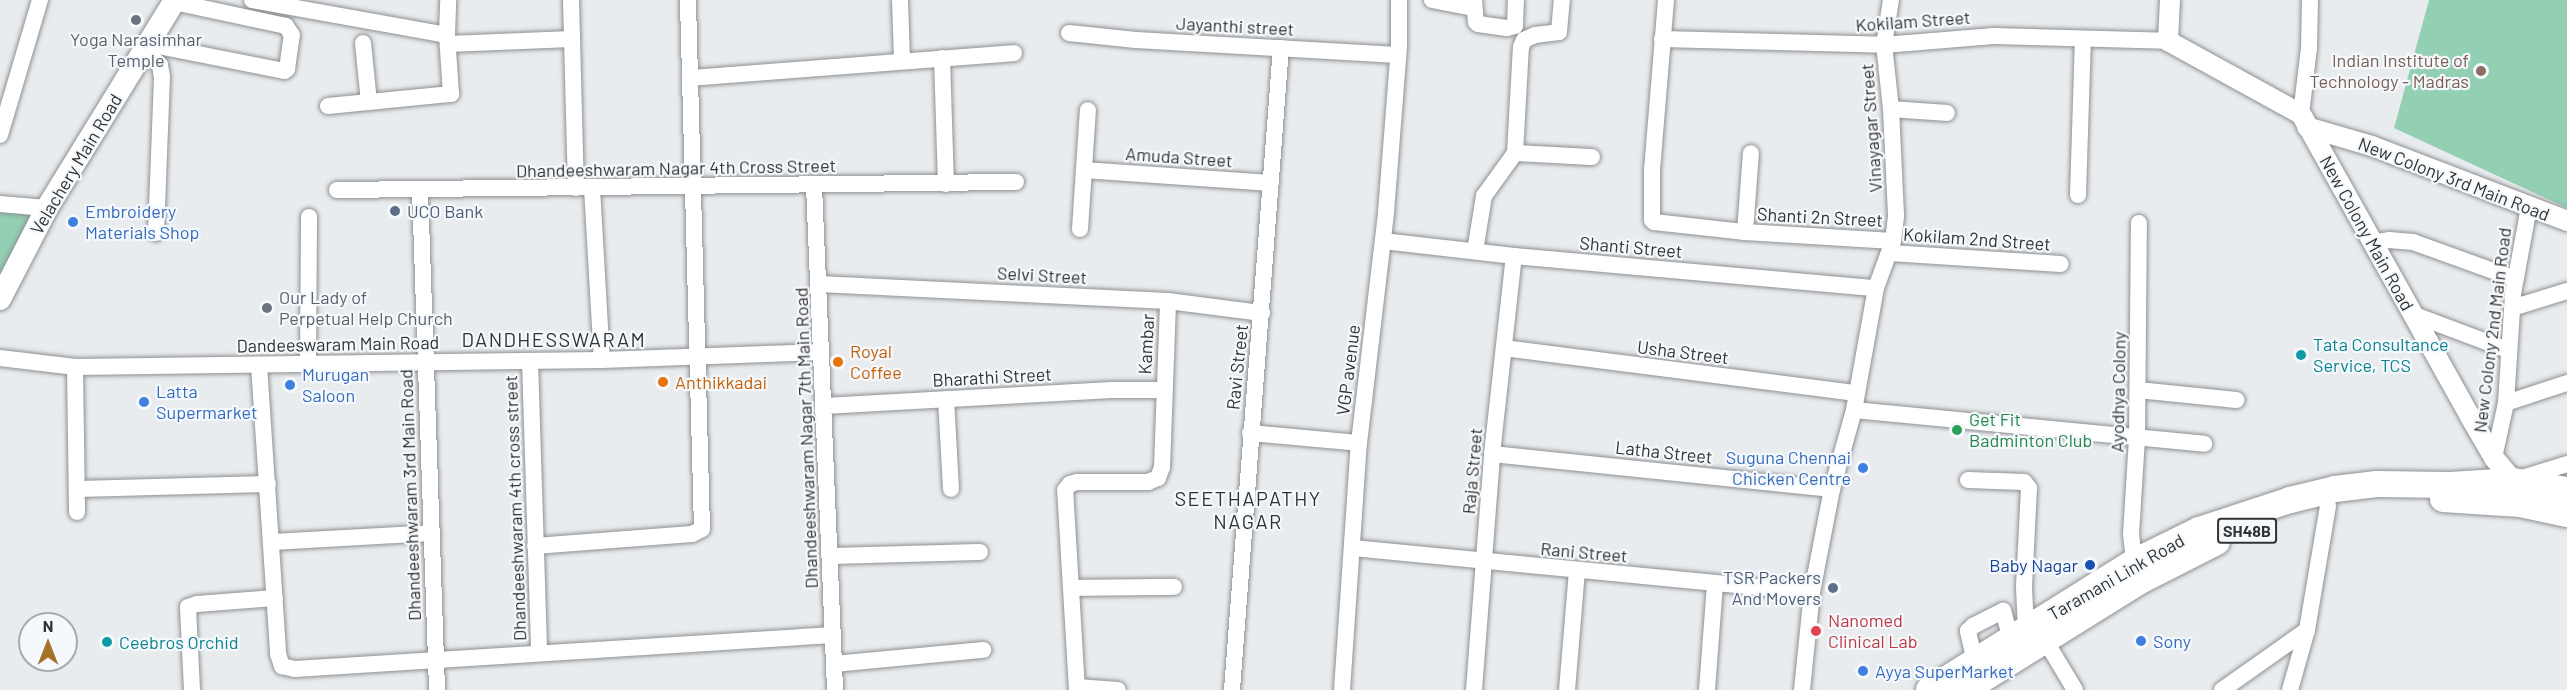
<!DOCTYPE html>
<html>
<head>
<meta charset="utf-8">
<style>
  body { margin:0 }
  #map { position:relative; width:2567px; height:690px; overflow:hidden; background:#e9ecee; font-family:Barlow,sans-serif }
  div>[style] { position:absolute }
  .green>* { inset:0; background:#92cfb3 }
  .roads { filter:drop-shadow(0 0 2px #8e9093) drop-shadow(0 0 2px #8e9093) }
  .minor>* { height:16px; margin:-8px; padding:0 8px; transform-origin:8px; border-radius:8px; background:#fff }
  .tertiary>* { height:20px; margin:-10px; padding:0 10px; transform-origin:10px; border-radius:10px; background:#fff }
  .secondary>* { height:22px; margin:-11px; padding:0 11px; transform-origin:11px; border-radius:11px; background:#fff }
  .primary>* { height:26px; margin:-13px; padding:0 13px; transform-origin:13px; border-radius:13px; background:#fff }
  .dots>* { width:16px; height:16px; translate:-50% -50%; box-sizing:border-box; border:3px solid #f6f9fc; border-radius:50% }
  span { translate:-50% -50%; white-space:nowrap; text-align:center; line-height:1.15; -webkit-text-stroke:4.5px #f6f9fc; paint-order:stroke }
  .shield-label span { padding:2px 4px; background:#f6f9fc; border:2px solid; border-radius:4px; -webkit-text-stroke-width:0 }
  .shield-label { font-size:16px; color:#313233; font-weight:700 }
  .street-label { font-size:18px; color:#313233 }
  .worship-label { font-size:18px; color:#5b616d }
  .left { translate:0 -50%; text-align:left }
  .education-label { font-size:18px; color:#785e54 }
  .right { translate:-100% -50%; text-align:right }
  .service-label { font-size:18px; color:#4e5e75 }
  .shop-label { font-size:18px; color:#366cbe }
  .culture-label { font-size:18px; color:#0d838f }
  .food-label { font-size:18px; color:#c56008 }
  .leisure-label { font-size:18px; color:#27864d }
  .transit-label { font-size:18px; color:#164399 }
  .health-label { font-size:18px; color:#be3a42 }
  .neighbourhood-label { font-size:20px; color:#313233; letter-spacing:1.5px }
  .north { position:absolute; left:18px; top:612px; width:60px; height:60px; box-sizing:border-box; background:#f6f9fc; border:2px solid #a7a9ac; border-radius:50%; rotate:0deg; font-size:16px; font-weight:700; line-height:24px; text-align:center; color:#313233 }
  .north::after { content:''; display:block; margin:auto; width:21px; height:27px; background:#a5742a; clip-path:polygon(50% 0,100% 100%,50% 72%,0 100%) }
</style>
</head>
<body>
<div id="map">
  <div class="green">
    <div style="clip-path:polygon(2429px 0,2567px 0,2567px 208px,2394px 128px)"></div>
    <div style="clip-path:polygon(0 212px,39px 214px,0 288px)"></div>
  </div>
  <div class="roads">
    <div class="minor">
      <div style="left:252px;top:0;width:198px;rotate:10.2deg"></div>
      <div style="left:571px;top:0;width:188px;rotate:88.5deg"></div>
      <div style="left:900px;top:0;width:61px;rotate:88.1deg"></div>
      <div style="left:1432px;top:0;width:43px;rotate:10.8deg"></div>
      <div style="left:1474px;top:0;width:22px;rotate:85deg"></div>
      <div style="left:1476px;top:22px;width:3px;rotate:45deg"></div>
      <div style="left:1478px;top:24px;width:29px;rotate:8deg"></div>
      <div style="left:1507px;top:28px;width:8px;rotate:-14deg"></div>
      <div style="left:1515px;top:26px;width:26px;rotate:-88deg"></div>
      <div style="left:1666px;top:0;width:171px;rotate:94.7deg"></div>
      <div style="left:1652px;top:170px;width:50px;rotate:90deg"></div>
      <div style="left:1652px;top:220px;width:3px;rotate:45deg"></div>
      <div style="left:1654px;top:222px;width:92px;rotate:6.3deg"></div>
      <div style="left:1745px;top:232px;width:148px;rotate:3.5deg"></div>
      <div style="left:1069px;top:33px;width:67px;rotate:6deg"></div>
      <div style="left:1136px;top:40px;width:262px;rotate:3.3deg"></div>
      <div style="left:1662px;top:39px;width:222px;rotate:1.5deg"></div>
      <div style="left:1884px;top:45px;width:110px;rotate:-4.7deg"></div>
      <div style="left:1994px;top:36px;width:174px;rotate:1.6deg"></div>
      <div style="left:363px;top:43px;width:59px;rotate:84.2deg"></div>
      <div style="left:148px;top:44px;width:139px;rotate:11.2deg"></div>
      <div style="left:284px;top:71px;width:4px;rotate:-34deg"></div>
      <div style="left:287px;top:69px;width:34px;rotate:-82deg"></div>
      <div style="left:292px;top:35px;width:11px;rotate:-124deg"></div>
      <div style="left:286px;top:26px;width:115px;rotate:-167.9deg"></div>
      <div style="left:448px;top:44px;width:124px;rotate:-2.3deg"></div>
      <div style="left:144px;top:50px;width:22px;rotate:43deg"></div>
      <div style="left:160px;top:65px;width:12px;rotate:81deg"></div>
      <div style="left:162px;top:77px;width:156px;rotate:92.2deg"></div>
      <div style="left:942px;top:58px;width:126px;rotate:88.2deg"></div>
      <div style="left:690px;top:78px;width:325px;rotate:-4.4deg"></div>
      <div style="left:328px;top:106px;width:124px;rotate:-5.6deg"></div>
      <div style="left:451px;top:94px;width:59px;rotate:-93.9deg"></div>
      <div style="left:447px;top:35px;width:35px;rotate:-88deg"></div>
      <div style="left:1891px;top:109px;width:56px;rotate:4.1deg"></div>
      <div style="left:2301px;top:114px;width:66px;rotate:-83.1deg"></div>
      <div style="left:2309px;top:48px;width:48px;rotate:-88.8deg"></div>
      <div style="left:0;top:135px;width:141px;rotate:-73.5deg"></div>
      <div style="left:1515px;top:153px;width:77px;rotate:3deg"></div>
      <div style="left:1084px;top:170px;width:187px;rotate:4deg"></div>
      <div style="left:814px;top:186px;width:504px;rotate:87.61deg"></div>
      <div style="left:592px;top:188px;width:172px;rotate:86.7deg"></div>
      <div style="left:337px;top:190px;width:679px;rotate:-0.68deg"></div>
      <div style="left:420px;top:190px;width:500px;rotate:88.05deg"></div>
      <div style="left:2078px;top:195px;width:155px;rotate:-88.2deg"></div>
      <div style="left:0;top:204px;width:47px;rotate:4.9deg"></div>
      <div style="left:1080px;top:229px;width:119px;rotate:-86.2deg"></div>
      <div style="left:1745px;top:232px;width:79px;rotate:-85.7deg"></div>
      <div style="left:1383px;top:241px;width:132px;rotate:6.5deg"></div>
      <div style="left:1514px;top:256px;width:363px;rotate:5.1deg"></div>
      <div style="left:2372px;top:243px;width:17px;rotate:-10deg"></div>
      <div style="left:2389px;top:240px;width:24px;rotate:5deg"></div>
      <div style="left:2413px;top:242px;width:109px;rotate:19.9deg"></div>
      <div style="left:1475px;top:251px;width:56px;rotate:-80.7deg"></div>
      <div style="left:1484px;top:196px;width:53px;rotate:-54.2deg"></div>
      <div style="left:1515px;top:153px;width:106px;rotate:-86.8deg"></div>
      <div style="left:1521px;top:47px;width:8px;rotate:-67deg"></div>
      <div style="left:1524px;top:40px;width:12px;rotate:-24deg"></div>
      <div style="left:1535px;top:35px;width:24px;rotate:-7deg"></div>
      <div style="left:1559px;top:32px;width:32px;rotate:-85deg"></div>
      <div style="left:1890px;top:253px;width:171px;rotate:3.7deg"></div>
      <div style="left:819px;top:284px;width:349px;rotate:2.8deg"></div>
      <div style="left:1168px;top:301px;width:95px;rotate:7.3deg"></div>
      <div style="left:2512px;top:308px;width:58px;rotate:-17.2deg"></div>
      <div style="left:2412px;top:314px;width:103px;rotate:20.6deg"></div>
      <div style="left:1504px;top:348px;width:355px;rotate:7.3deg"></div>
      <div style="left:0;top:358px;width:76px;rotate:6.8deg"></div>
      <div style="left:75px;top:367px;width:527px;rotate:-0.76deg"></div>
      <div style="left:602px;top:360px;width:219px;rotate:-2.1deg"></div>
      <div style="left:530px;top:361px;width:292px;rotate:88.2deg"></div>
      <div style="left:308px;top:363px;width:146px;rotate:-89.6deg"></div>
      <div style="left:259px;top:365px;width:290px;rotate:86.2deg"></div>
      <div style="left:278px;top:654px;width:13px;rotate:72deg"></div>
      <div style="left:282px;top:666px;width:13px;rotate:13deg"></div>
      <div style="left:295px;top:669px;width:539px;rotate:-3.62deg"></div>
      <div style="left:75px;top:367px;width:145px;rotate:89.2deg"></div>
      <div style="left:2138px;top:390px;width:99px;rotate:5.8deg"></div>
      <div style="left:946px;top:399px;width:90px;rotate:86.8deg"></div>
      <div style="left:2506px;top:403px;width:64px;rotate:-18.2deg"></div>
      <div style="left:824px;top:406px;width:288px;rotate:-3.2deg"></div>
      <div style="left:1112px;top:390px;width:51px"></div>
      <div style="left:1854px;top:410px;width:352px;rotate:5.5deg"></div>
      <div style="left:1250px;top:433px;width:109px;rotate:5.2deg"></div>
      <div style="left:1492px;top:454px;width:342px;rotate:5.9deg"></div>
      <div style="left:2494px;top:458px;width:56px;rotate:-77.7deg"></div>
      <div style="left:2506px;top:403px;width:109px;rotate:-86.3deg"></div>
      <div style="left:2513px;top:294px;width:88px;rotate:-79.6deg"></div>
      <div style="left:2519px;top:479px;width:50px;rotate:-17.4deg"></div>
      <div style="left:1968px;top:480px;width:56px;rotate:2deg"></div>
      <div style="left:2024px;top:482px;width:8px;rotate:50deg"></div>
      <div style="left:2029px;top:488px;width:99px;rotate:92.9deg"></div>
      <div style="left:2024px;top:587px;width:42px;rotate:87.3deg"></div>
      <div style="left:77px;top:489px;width:191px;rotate:-1.5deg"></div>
      <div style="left:272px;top:542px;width:159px;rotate:-3.2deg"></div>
      <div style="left:535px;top:546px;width:157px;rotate:-4.4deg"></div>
      <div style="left:692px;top:534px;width:11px;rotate:-27deg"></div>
      <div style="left:702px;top:529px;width:529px;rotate:-91.52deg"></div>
      <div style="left:1353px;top:548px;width:461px;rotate:5.5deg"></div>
      <div style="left:830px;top:556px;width:150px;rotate:-1.5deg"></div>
      <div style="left:2134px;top:562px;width:28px;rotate:-96deg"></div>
      <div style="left:2131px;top:534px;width:95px;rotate:-86.4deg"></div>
      <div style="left:2137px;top:439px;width:216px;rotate:-89.5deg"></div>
      <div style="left:1071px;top:588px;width:103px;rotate:-0.6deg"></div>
      <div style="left:2045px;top:640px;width:58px;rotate:59deg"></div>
      <div style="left:1975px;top:662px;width:32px;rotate:-103deg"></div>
      <div style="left:1968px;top:631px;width:7px;rotate:-45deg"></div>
      <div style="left:1973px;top:626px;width:34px;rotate:-27deg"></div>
      <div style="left:2003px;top:611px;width:29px;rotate:74deg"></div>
      <div style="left:834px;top:664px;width:150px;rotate:-5.4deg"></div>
      <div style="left:1077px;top:687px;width:41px;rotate:4.2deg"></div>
      <div style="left:192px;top:690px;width:83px;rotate:-92.8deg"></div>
      <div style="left:188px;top:607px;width:9px;rotate:-18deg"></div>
      <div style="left:197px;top:604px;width:78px;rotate:-4.4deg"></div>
      <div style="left:1077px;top:690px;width:200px;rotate:-93.4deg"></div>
      <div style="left:1065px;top:490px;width:8px;rotate:-50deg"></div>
      <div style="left:1070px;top:484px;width:7px;rotate:-16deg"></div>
      <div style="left:1077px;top:482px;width:71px"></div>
      <div style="left:1148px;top:482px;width:11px;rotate:-22deg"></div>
      <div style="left:1158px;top:478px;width:12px;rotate:-70deg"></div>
      <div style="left:1162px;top:467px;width:166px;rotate:-87.9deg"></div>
      <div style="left:1232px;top:690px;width:644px;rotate:-85.64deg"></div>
      <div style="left:1342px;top:690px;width:248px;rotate:-86.1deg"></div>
      <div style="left:1359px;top:443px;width:233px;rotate:-83.3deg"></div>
      <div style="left:1386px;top:212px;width:168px;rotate:-85.5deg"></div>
      <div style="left:1399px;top:45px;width:45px;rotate:-90deg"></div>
      <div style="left:1474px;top:690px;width:237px;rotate:-85.6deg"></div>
      <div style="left:1492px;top:454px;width:199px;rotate:-83.7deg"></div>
      <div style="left:1567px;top:690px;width:119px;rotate:-85.2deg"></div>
      <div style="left:1707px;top:690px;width:106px;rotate:-85.7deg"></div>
      <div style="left:1802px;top:690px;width:99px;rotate:-84.2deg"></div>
      <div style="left:1812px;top:592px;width:105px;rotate:-79deg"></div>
      <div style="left:1832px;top:489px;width:82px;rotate:-74.4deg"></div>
      <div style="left:1854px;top:410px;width:124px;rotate:-79.8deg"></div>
      <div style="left:1876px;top:288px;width:50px;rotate:-70.1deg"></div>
      <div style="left:1893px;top:241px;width:26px;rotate:-83deg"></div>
      <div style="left:1896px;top:215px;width:106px;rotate:-92.7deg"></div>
      <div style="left:1891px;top:109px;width:64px;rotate:-96.2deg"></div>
      <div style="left:1884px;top:45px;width:46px;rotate:-81.2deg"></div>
      <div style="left:2222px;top:690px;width:104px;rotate:-35.2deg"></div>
      <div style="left:2290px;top:690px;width:62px;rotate:-74.2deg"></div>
      <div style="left:2307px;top:630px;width:126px;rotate:-80.4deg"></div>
    </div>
    <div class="tertiary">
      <div style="left:2170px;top:0;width:41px;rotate:92.8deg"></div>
      <div style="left:2168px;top:41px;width:152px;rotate:28.8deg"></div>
      <div style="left:2301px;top:114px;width:345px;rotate:60.8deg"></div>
      <div style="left:2469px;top:415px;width:50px;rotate:59.8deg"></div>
      <div style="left:2494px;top:458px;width:30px;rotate:50deg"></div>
      <div style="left:2307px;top:127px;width:68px;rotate:16.3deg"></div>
      <div style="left:2372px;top:146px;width:209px;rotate:21deg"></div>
    </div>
    <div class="secondary">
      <div style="left:0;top:299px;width:102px;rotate:-62.7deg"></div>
      <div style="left:47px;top:208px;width:244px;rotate:-58.4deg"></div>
    </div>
    <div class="primary">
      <div style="left:2443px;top:499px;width:77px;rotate:3.7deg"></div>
      <div style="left:2520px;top:504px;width:48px;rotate:12deg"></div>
      <div style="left:1929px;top:690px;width:242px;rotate:-32deg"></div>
      <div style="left:2134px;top:562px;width:72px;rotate:-26.2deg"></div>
      <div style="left:2199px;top:530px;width:96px;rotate:-18.2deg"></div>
      <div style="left:2290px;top:500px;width:46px;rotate:-13.7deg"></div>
      <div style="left:2335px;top:489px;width:42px;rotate:-6.8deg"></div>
      <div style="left:2377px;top:484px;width:73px;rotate:0.8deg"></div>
      <div style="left:2450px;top:485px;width:63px;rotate:-3.6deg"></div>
      <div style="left:2513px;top:481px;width:55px;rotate:9.5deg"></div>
      <div style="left:1965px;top:690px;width:206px;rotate:-31.9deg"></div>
      <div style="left:2140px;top:581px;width:86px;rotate:-26.9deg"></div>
    </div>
  </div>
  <div class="dots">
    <div style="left:136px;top:20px;background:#6b7280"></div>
    <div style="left:2481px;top:71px;background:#8d6e63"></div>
    <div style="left:395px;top:211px;background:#5c6f8a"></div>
    <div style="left:73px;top:222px;background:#3f7fe0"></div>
    <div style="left:267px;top:308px;background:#6b7280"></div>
    <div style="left:2301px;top:355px;background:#0f9aa8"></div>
    <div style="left:838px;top:362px;background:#e8710a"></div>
    <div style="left:663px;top:382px;background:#e8710a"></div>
    <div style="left:290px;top:385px;background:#3f7fe0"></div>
    <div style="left:144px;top:402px;background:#3f7fe0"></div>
    <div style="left:1957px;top:430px;background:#2e9e5b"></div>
    <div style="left:1863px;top:468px;background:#3f7fe0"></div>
    <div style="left:2090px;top:565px;background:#1a4fb4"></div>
    <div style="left:1833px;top:588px;background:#5c6f8a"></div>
    <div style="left:1816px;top:631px;background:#e0444e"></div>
    <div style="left:2141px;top:641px;background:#3f7fe0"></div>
    <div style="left:107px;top:642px;background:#0f9aa8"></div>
    <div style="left:1863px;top:671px;background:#3f7fe0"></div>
  </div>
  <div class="shield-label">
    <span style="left:2247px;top:531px">SH48B</span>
  </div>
  <div class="street-label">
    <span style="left:1913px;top:21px;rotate:-4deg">Kokilam Street</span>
    <span style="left:1235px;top:26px;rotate:3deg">Jayanthi street</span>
    <span style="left:1871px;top:128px;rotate:-94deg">Vinayagar Street</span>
    <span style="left:1179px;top:157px;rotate:4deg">Amuda Street</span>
    <span style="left:76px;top:164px;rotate:-59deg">Velachery Main Road</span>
    <span style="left:676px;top:168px;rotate:-1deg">Dhandeeshwaram Nagar 4th Cross Street</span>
    <span style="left:2454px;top:179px;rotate:21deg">New Colony 3rd Main Road</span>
    <span style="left:1820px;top:217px;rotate:3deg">Shanti 2n Street</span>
    <span style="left:2367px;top:233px;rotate:61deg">New Colony Main Road</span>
    <span style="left:1977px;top:239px;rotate:4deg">Kokilam 2nd Street</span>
    <span style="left:1631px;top:247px;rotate:5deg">Shanti Street</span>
    <span style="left:1042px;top:275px;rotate:3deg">Selvi Street</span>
    <span style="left:2492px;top:330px;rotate:-83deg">New Colony 2nd Main Road</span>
    <span style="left:338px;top:344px;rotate:-1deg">Dandeeswaram Main Road</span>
    <span style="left:1146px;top:344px;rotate:-87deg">Kambar</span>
    <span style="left:1683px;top:352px;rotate:7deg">Usha Street</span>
    <span style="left:1237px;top:367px;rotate:-84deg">Ravi Street</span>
    <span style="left:1348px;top:370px;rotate:-83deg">VGP avenue</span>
    <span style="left:992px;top:377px;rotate:-3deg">Bharathi Street</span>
    <span style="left:2118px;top:392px;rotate:-89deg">Ayodhya Colony</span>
    <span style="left:806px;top:438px;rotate:-92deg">Dhandeeshwaram Nagar 7th Main Road</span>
    <span style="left:1664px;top:452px;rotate:6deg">Latha Street</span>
    <span style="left:1472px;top:471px;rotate:-85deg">Raja Street</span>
    <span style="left:410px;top:495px;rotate:-92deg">Dhandeeshwaram 3rd Main Road</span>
    <span style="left:515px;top:508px;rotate:-92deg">Dhandeeshwaram 4th cross street</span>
    <span style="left:1584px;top:552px;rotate:5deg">Rani Street</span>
    <span style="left:2116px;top:577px;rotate:-30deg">Taramani Link Road</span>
  </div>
  <div class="worship-label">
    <span style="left:136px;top:50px">Yoga Narasimhar<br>Temple</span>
    <span class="left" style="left:279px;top:308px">Our Lady of<br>Perpetual Help Church</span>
  </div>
  <div class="education-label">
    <span class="right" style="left:2469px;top:71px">Indian Institute of<br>Technology - Madras</span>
  </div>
  <div class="service-label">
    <span class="left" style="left:407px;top:211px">UCO Bank</span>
    <span class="right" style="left:1821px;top:588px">TSR Packers<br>And Movers</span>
  </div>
  <div class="shop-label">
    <span class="left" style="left:85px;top:222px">Embroidery<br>Materials Shop</span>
    <span class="left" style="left:302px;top:385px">Murugan<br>Saloon</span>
    <span class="left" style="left:156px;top:402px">Latta<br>Supermarket</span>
    <span class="right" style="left:1851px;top:468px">Suguna Chennai<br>Chicken Centre</span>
    <span class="left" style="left:2153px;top:641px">Sony</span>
    <span class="left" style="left:1875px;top:671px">Ayya SuperMarket</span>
  </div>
  <div class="culture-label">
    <span class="left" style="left:2313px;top:355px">Tata Consultance<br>Service, TCS</span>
    <span class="left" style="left:119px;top:642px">Ceebros Orchid</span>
  </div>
  <div class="food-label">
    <span class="left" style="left:850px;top:362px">Royal<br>Coffee</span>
    <span class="left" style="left:675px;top:382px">Anthikkadai</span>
  </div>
  <div class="leisure-label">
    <span class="left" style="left:1969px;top:430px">Get Fit<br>Badminton Club</span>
  </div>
  <div class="transit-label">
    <span class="right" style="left:2078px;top:565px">Baby Nagar</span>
  </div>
  <div class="health-label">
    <span class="left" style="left:1828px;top:631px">Nanomed<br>Clinical Lab</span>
  </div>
  <div class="neighbourhood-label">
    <span style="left:554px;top:339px">DANDHESSWARAM</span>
    <span style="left:1248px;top:510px">SEETHAPATHY<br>NAGAR</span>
  </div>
  <div class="north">N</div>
</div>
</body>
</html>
